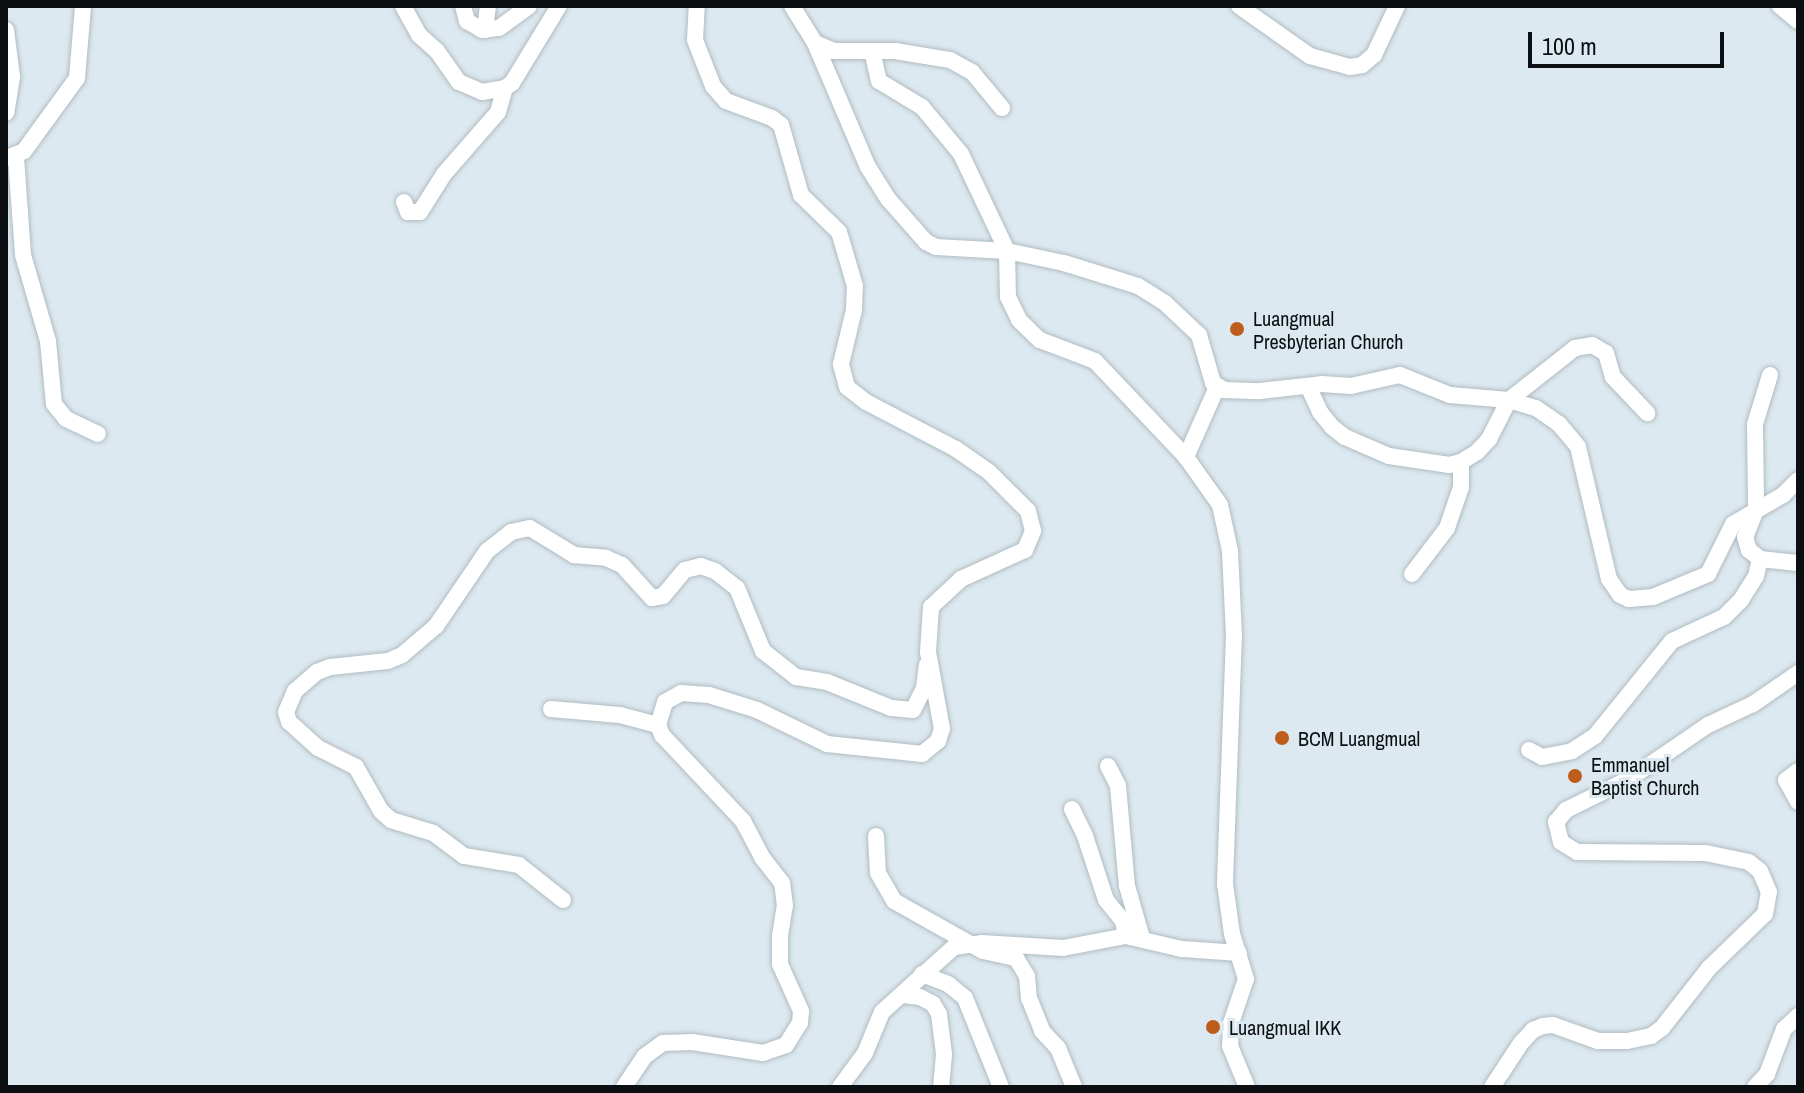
<!DOCTYPE html>
<html>
<head>
<meta charset="utf-8">
<style>
  body { margin:0 }
  #map { position:relative; width:1804px; height:1093px; overflow:hidden; background:#dde9f0; font-family:"Archivo Narrow",sans-serif }
  div>[style] { position:absolute }
  .roads { filter:drop-shadow(0 0 2px #b0bcc2) drop-shadow(0 0 2px #b0bcc2) }
  .minor>* { height:16px; margin:-8px; padding:0 8px; transform-origin:8px; border-radius:8px; background:#fff }
  .dots>* { width:22px; height:22px; translate:-50% -50%; box-sizing:border-box; border:4px solid #dde9f0; border-radius:50% }
  span { translate:-50% -50%; white-space:nowrap; text-align:center; line-height:1.15; -webkit-text-stroke:6px #dde9f0; paint-order:stroke }
  .poi-label { font-size:20px; color:#0b0f11 }
  .left { translate:0 -50%; text-align:left }
  .frame { position:absolute; inset:0; border:8px solid #0b0f11; pointer-events:none }
  .scale { position:absolute; left:1528px; top:32px; width:196px; height:36px; box-sizing:border-box; border:4px solid #0b0f11; border-top:0; padding-left:10px; font-size:24px; line-height:28px; white-space:nowrap; color:#0b0f11; -webkit-text-stroke:6px #dde9f0; paint-order:stroke }
</style>
</head>
<body>
<div id="map">
  <div class="roads">
    <div class="minor">
      <div style="left:403px;top:6px;width:33px;rotate:61deg"></div>
      <div style="left:419px;top:35px;width:24px;rotate:42deg"></div>
      <div style="left:437px;top:51px;width:38px;rotate:55deg"></div>
      <div style="left:459px;top:82px;width:25px;rotate:23deg"></div>
      <div style="left:482px;top:92px;width:23px;rotate:-10deg"></div>
      <div style="left:505px;top:88px;width:9px;rotate:-36deg"></div>
      <div style="left:512px;top:83px;width:90px;rotate:-58.6deg"></div>
      <div style="left:463px;top:6px;width:16px;rotate:75deg"></div>
      <div style="left:467px;top:21px;width:17px;rotate:31deg"></div>
      <div style="left:482px;top:30px;width:17px;rotate:-7deg"></div>
      <div style="left:499px;top:28px;width:37px;rotate:-36deg"></div>
      <div style="left:792px;top:6px;width:44px;rotate:58.1deg"></div>
      <div style="left:815px;top:43px;width:135px;rotate:66.9deg"></div>
      <div style="left:868px;top:167px;width:39px;rotate:58deg"></div>
      <div style="left:889px;top:200px;width:56px;rotate:48.6deg"></div>
      <div style="left:926px;top:242px;width:11px;rotate:27deg"></div>
      <div style="left:936px;top:247px;width:71px;rotate:3.2deg"></div>
      <div style="left:1007px;top:251px;width:58px;rotate:11.9deg"></div>
      <div style="left:1064px;top:263px;width:77px;rotate:17.3deg"></div>
      <div style="left:1138px;top:286px;width:32px;rotate:32deg"></div>
      <div style="left:1165px;top:303px;width:47px;rotate:43.3deg"></div>
      <div style="left:1199px;top:335px;width:50px;rotate:73.7deg"></div>
      <div style="left:1213px;top:383px;width:13px;rotate:32deg"></div>
      <div style="left:1224px;top:390px;width:36px;rotate:2deg"></div>
      <div style="left:1260px;top:391px;width:62px;rotate:-6.4deg"></div>
      <div style="left:1322px;top:384px;width:29px;rotate:4deg"></div>
      <div style="left:1351px;top:386px;width:50px;rotate:-12.7deg"></div>
      <div style="left:1400px;top:375px;width:54px;rotate:21.8deg"></div>
      <div style="left:1450px;top:395px;width:59px;rotate:4.8deg"></div>
      <div style="left:1509px;top:400px;width:28px;rotate:17deg"></div>
      <div style="left:1536px;top:408px;width:28px;rotate:35deg"></div>
      <div style="left:1559px;top:424px;width:30px;rotate:50deg"></div>
      <div style="left:1578px;top:447px;width:136px;rotate:76.8deg"></div>
      <div style="left:1609px;top:579px;width:19px;rotate:55deg"></div>
      <div style="left:1620px;top:595px;width:10px;rotate:24deg"></div>
      <div style="left:1629px;top:599px;width:24px;rotate:-5deg"></div>
      <div style="left:1653px;top:597px;width:60px;rotate:-22.7deg"></div>
      <div style="left:1708px;top:574px;width:56px;rotate:-63.4deg"></div>
      <div style="left:1733px;top:524px;width:58px;rotate:-30.1deg"></div>
      <div style="left:1783px;top:495px;width:21px;rotate:-45deg"></div>
      <div style="left:1239px;top:6px;width:87px;rotate:35.2deg"></div>
      <div style="left:1310px;top:56px;width:41px;rotate:15.4deg"></div>
      <div style="left:1350px;top:67px;width:12px;rotate:-9deg"></div>
      <div style="left:1362px;top:65px;width:16px;rotate:-40deg"></div>
      <div style="left:1374px;top:55px;width:54px;rotate:-64.9deg"></div>
      <div style="left:1780px;top:6px;width:23px;rotate:40deg"></div>
      <div style="left:6px;top:30px;width:47px;rotate:82.7deg"></div>
      <div style="left:12px;top:77px;width:36px;rotate:99deg"></div>
      <div style="left:485px;top:30px;width:24px;rotate:-83deg"></div>
      <div style="left:815px;top:43px;width:21px;rotate:23deg"></div>
      <div style="left:834px;top:51px;width:61px"></div>
      <div style="left:895px;top:51px;width:56px;rotate:9.3deg"></div>
      <div style="left:950px;top:60px;width:25px;rotate:29deg"></div>
      <div style="left:972px;top:72px;width:47px;rotate:50.2deg"></div>
      <div style="left:872px;top:51px;width:31px;rotate:77deg"></div>
      <div style="left:879px;top:81px;width:50px;rotate:31.2deg"></div>
      <div style="left:922px;top:107px;width:61px;rotate:50.3deg"></div>
      <div style="left:961px;top:154px;width:107px;rotate:64.6deg"></div>
      <div style="left:1007px;top:251px;width:46px;rotate:88.8deg"></div>
      <div style="left:1008px;top:297px;width:25px;rotate:64deg"></div>
      <div style="left:1019px;top:320px;width:29px;rotate:44deg"></div>
      <div style="left:1040px;top:340px;width:59px;rotate:20.9deg"></div>
      <div style="left:1095px;top:361px;width:132px;rotate:46.5deg"></div>
      <div style="left:16px;top:157px;width:98px;rotate:85.9deg"></div>
      <div style="left:23px;top:255px;width:90px;rotate:73.8deg"></div>
      <div style="left:48px;top:341px;width:63px;rotate:84.6deg"></div>
      <div style="left:54px;top:404px;width:19px;rotate:51deg"></div>
      <div style="left:66px;top:419px;width:35px;rotate:25deg"></div>
      <div style="left:7px;top:158px;width:18px;rotate:-22deg"></div>
      <div style="left:24px;top:151px;width:90px;rotate:-54deg"></div>
      <div style="left:77px;top:78px;width:72px;rotate:-85.2deg"></div>
      <div style="left:404px;top:202px;width:11px;rotate:68deg"></div>
      <div style="left:408px;top:212px;width:12px"></div>
      <div style="left:420px;top:212px;width:45px;rotate:-57.7deg"></div>
      <div style="left:444px;top:174px;width:82px;rotate:-48.9deg"></div>
      <div style="left:498px;top:112px;width:25px;rotate:-74deg"></div>
      <div style="left:1770px;top:375px;width:51px;rotate:107deg"></div>
      <div style="left:1755px;top:424px;width:86px;rotate:89.3deg"></div>
      <div style="left:1756px;top:510px;width:29px;rotate:112deg"></div>
      <div style="left:1745px;top:537px;width:14px;rotate:73deg"></div>
      <div style="left:1749px;top:550px;width:14px;rotate:39deg"></div>
      <div style="left:1760px;top:559px;width:38px;rotate:6deg"></div>
      <div style="left:1308px;top:386px;width:29px;rotate:65deg"></div>
      <div style="left:1320px;top:412px;width:19px;rotate:51deg"></div>
      <div style="left:1332px;top:427px;width:16px;rotate:38deg"></div>
      <div style="left:1345px;top:437px;width:48px;rotate:23.4deg"></div>
      <div style="left:1389px;top:456px;width:61px;rotate:8.5deg"></div>
      <div style="left:1449px;top:465px;width:12px;rotate:-14deg"></div>
      <div style="left:1461px;top:462px;width:19px;rotate:-32deg"></div>
      <div style="left:1477px;top:452px;width:18px;rotate:-47deg"></div>
      <div style="left:1489px;top:439px;width:44px;rotate:-62.9deg"></div>
      <div style="left:1509px;top:400px;width:84px;rotate:-38.2deg"></div>
      <div style="left:1575px;top:348px;width:17px;rotate:-10deg"></div>
      <div style="left:1592px;top:345px;width:16px;rotate:30deg"></div>
      <div style="left:1606px;top:353px;width:25px;rotate:74deg"></div>
      <div style="left:1613px;top:377px;width:50px;rotate:46.6deg"></div>
      <div style="left:1217px;top:387px;width:77px;rotate:113.9deg"></div>
      <div style="left:1186px;top:457px;width:59px;rotate:54.7deg"></div>
      <div style="left:1220px;top:505px;width:47px;rotate:77.7deg"></div>
      <div style="left:1230px;top:551px;width:84px;rotate:87.3deg"></div>
      <div style="left:1234px;top:635px;width:249px;rotate:92.1deg"></div>
      <div style="left:1225px;top:884px;width:50px;rotate:82deg"></div>
      <div style="left:1232px;top:934px;width:47px;rotate:72.7deg"></div>
      <div style="left:1246px;top:979px;width:46px;rotate:108.8deg"></div>
      <div style="left:1231px;top:1023px;width:23px;rotate:92deg"></div>
      <div style="left:1230px;top:1046px;width:44px;rotate:67.5deg"></div>
      <div style="left:1412px;top:574px;width:58px;rotate:-52.7deg"></div>
      <div style="left:1447px;top:528px;width:43px;rotate:-71.1deg"></div>
      <div style="left:1461px;top:487px;width:25px;rotate:-90deg"></div>
      <div style="left:551px;top:709px;width:69px;rotate:5deg"></div>
      <div style="left:620px;top:715px;width:39px;rotate:15deg"></div>
      <div style="left:1529px;top:750px;width:15px;rotate:28deg"></div>
      <div style="left:1542px;top:757px;width:31px;rotate:-11deg"></div>
      <div style="left:1572px;top:751px;width:27px;rotate:-33deg"></div>
      <div style="left:1595px;top:736px;width:122px;rotate:-51deg"></div>
      <div style="left:1672px;top:641px;width:57px;rotate:-24.8deg"></div>
      <div style="left:1724px;top:617px;width:24px;rotate:-45deg"></div>
      <div style="left:1741px;top:600px;width:28px;rotate:-58deg"></div>
      <div style="left:1756px;top:576px;width:17px;rotate:-77deg"></div>
      <div style="left:1108px;top:766px;width:22px;rotate:63deg"></div>
      <div style="left:1118px;top:786px;width:100px;rotate:84.9deg"></div>
      <div style="left:1127px;top:886px;width:54px;rotate:73.9deg"></div>
      <div style="left:1798px;top:771px;width:15px;rotate:143deg"></div>
      <div style="left:1786px;top:780px;width:25px;rotate:61deg"></div>
      <div style="left:1072px;top:809px;width:30px;rotate:64deg"></div>
      <div style="left:1085px;top:836px;width:67px;rotate:71.8deg"></div>
      <div style="left:1106px;top:900px;width:27px;rotate:51deg"></div>
      <div style="left:1123px;top:921px;width:15px;rotate:79deg"></div>
      <div style="left:876px;top:836px;width:37px;rotate:87deg"></div>
      <div style="left:878px;top:873px;width:32px;rotate:60deg"></div>
      <div style="left:894px;top:901px;width:102px;rotate:29.3deg"></div>
      <div style="left:983px;top:951px;width:34px;rotate:12deg"></div>
      <div style="left:1016px;top:958px;width:21px;rotate:59deg"></div>
      <div style="left:1027px;top:976px;width:22px;rotate:85deg"></div>
      <div style="left:1029px;top:998px;width:35px;rotate:68deg"></div>
      <div style="left:1042px;top:1031px;width:23px;rotate:47deg"></div>
      <div style="left:1058px;top:1048px;width:42px;rotate:67.7deg"></div>
      <div style="left:563px;top:900px;width:56px;rotate:-141.5deg"></div>
      <div style="left:519px;top:865px;width:56px;rotate:-170.7deg"></div>
      <div style="left:464px;top:856px;width:39px;rotate:-143deg"></div>
      <div style="left:433px;top:833px;width:44px;rotate:-162.8deg"></div>
      <div style="left:391px;top:820px;width:13px;rotate:-138deg"></div>
      <div style="left:381px;top:811px;width:51px;rotate:-119.6deg"></div>
      <div style="left:356px;top:767px;width:42px;rotate:-153.4deg"></div>
      <div style="left:318px;top:748px;width:39px;rotate:-138deg"></div>
      <div style="left:289px;top:722px;width:10px;rotate:-107deg"></div>
      <div style="left:286px;top:712px;width:23px;rotate:-67deg"></div>
      <div style="left:295px;top:691px;width:29px;rotate:-41deg"></div>
      <div style="left:317px;top:672px;width:14px;rotate:-21deg"></div>
      <div style="left:330px;top:667px;width:58px;rotate:-5.9deg"></div>
      <div style="left:388px;top:661px;width:15px;rotate:-23deg"></div>
      <div style="left:402px;top:655px;width:45px;rotate:-40.5deg"></div>
      <div style="left:436px;top:626px;width:91px;rotate:-55.8deg"></div>
      <div style="left:487px;top:551px;width:31px;rotate:-38deg"></div>
      <div style="left:511px;top:532px;width:19px;rotate:-12deg"></div>
      <div style="left:530px;top:528px;width:52px;rotate:31.5deg"></div>
      <div style="left:574px;top:555px;width:32px;rotate:5deg"></div>
      <div style="left:606px;top:558px;width:17px;rotate:24deg"></div>
      <div style="left:622px;top:565px;width:45px;rotate:47.7deg"></div>
      <div style="left:652px;top:598px;width:11px;rotate:-10deg"></div>
      <div style="left:663px;top:596px;width:34px;rotate:-50deg"></div>
      <div style="left:685px;top:570px;width:16px;rotate:-14deg"></div>
      <div style="left:701px;top:566px;width:15px;rotate:20deg"></div>
      <div style="left:715px;top:571px;width:28px;rotate:38deg"></div>
      <div style="left:737px;top:588px;width:68px;rotate:67.6deg"></div>
      <div style="left:763px;top:651px;width:42px;rotate:38.2deg"></div>
      <div style="left:796px;top:677px;width:31px;rotate:9deg"></div>
      <div style="left:827px;top:682px;width:69px;rotate:22.1deg"></div>
      <div style="left:891px;top:708px;width:22px;rotate:5deg"></div>
      <div style="left:913px;top:710px;width:25px;rotate:-63deg"></div>
      <div style="left:924px;top:688px;width:23px;rotate:-83deg"></div>
      <div style="left:922px;top:974px;width:28px;rotate:21deg"></div>
      <div style="left:948px;top:984px;width:22px;rotate:39deg"></div>
      <div style="left:965px;top:998px;width:96px;rotate:68deg"></div>
      <div style="left:903px;top:995px;width:17px;rotate:7deg"></div>
      <div style="left:920px;top:997px;width:15px;rotate:28deg"></div>
      <div style="left:933px;top:1004px;width:12px;rotate:59deg"></div>
      <div style="left:939px;top:1014px;width:40px;rotate:82.9deg"></div>
      <div style="left:944px;top:1054px;width:33px;rotate:95deg"></div>
      <div style="left:624px;top:1087px;width:37px;rotate:-56deg"></div>
      <div style="left:645px;top:1056px;width:22px;rotate:-36deg"></div>
      <div style="left:663px;top:1043px;width:29px;rotate:-2deg"></div>
      <div style="left:692px;top:1042px;width:72px;rotate:8.8deg"></div>
      <div style="left:763px;top:1053px;width:24px;rotate:-19deg"></div>
      <div style="left:786px;top:1045px;width:26px;rotate:-58deg"></div>
      <div style="left:800px;top:1023px;width:12px;rotate:-85deg"></div>
      <div style="left:801px;top:1011px;width:51px;rotate:-114.1deg"></div>
      <div style="left:780px;top:964px;width:28px;rotate:-90deg"></div>
      <div style="left:780px;top:936px;width:30px;rotate:-81deg"></div>
      <div style="left:785px;top:906px;width:23px;rotate:-97deg"></div>
      <div style="left:782px;top:883px;width:33px;rotate:-128deg"></div>
      <div style="left:762px;top:857px;width:41px;rotate:-117.8deg"></div>
      <div style="left:743px;top:821px;width:118px;rotate:-133.3deg"></div>
      <div style="left:662px;top:735px;width:11px;rotate:-112deg"></div>
      <div style="left:658px;top:725px;width:24px;rotate:-73deg"></div>
      <div style="left:665px;top:702px;width:18px;rotate:-29deg"></div>
      <div style="left:681px;top:693px;width:28px;rotate:4deg"></div>
      <div style="left:709px;top:695px;width:50px;rotate:17.4deg"></div>
      <div style="left:757px;top:710px;width:78px;rotate:25.9deg"></div>
      <div style="left:827px;top:744px;width:96px;rotate:6deg"></div>
      <div style="left:922px;top:754px;width:21px;rotate:-39deg"></div>
      <div style="left:938px;top:741px;width:13px;rotate:-72deg"></div>
      <div style="left:942px;top:729px;width:78px;rotate:-100.3deg"></div>
      <div style="left:928px;top:652px;width:45px;rotate:-86.2deg"></div>
      <div style="left:931px;top:607px;width:41px;rotate:-43deg"></div>
      <div style="left:961px;top:579px;width:70px;rotate:-24.4deg"></div>
      <div style="left:1025px;top:550px;width:21px;rotate:-67deg"></div>
      <div style="left:1033px;top:531px;width:21px;rotate:-104deg"></div>
      <div style="left:1028px;top:511px;width:55px;rotate:-135deg"></div>
      <div style="left:989px;top:472px;width:40px;rotate:-145.1deg"></div>
      <div style="left:956px;top:449px;width:102px;rotate:-152.4deg"></div>
      <div style="left:866px;top:402px;width:24px;rotate:-142deg"></div>
      <div style="left:847px;top:387px;width:24px;rotate:-105deg"></div>
      <div style="left:841px;top:364px;width:56px;rotate:-76.5deg"></div>
      <div style="left:854px;top:310px;width:24px;rotate:-88deg"></div>
      <div style="left:855px;top:286px;width:56px;rotate:-106.5deg"></div>
      <div style="left:839px;top:232px;width:53px;rotate:-135.8deg"></div>
      <div style="left:801px;top:195px;width:73px;rotate:-105.9deg"></div>
      <div style="left:781px;top:125px;width:11px;rotate:-142deg"></div>
      <div style="left:772px;top:118px;width:49px;rotate:-159.7deg"></div>
      <div style="left:726px;top:101px;width:20px;rotate:-131deg"></div>
      <div style="left:713px;top:86px;width:49px;rotate:-111.4deg"></div>
      <div style="left:695px;top:40px;width:34px;rotate:-87deg"></div>
      <div style="left:840px;top:1087px;width:42px;rotate:-53.7deg"></div>
      <div style="left:865px;top:1053px;width:44px;rotate:-67.5deg"></div>
      <div style="left:882px;top:1012px;width:97px;rotate:-42.1deg"></div>
      <div style="left:954px;top:947px;width:28px;rotate:-8deg"></div>
      <div style="left:982px;top:943px;width:81px;rotate:3.5deg"></div>
      <div style="left:1063px;top:948px;width:64px;rotate:-10.8deg"></div>
      <div style="left:1126px;top:936px;width:57px;rotate:13.1deg"></div>
      <div style="left:1182px;top:949px;width:57px;rotate:4deg"></div>
      <div style="left:1492px;top:1087px;width:53px;rotate:-56.6deg"></div>
      <div style="left:1521px;top:1043px;width:18px;rotate:-47deg"></div>
      <div style="left:1533px;top:1030px;width:11px;rotate:-22deg"></div>
      <div style="left:1543px;top:1026px;width:10px;rotate:-6deg"></div>
      <div style="left:1553px;top:1025px;width:48px;rotate:19.6deg"></div>
      <div style="left:1598px;top:1041px;width:29px"></div>
      <div style="left:1627px;top:1041px;width:25px;rotate:-12deg"></div>
      <div style="left:1651px;top:1036px;width:14px;rotate:-36deg"></div>
      <div style="left:1662px;top:1028px;width:76px;rotate:-51.9deg"></div>
      <div style="left:1709px;top:968px;width:78px;rotate:-44deg"></div>
      <div style="left:1765px;top:914px;width:22px;rotate:-80deg"></div>
      <div style="left:1769px;top:892px;width:23px;rotate:-113deg"></div>
      <div style="left:1760px;top:871px;width:14px;rotate:-141deg"></div>
      <div style="left:1749px;top:862px;width:45px;rotate:-168.4deg"></div>
      <div style="left:1705px;top:853px;width:128px;rotate:-179.6deg"></div>
      <div style="left:1577px;top:852px;width:19px;rotate:-148deg"></div>
      <div style="left:1561px;top:842px;width:21px;rotate:-104deg"></div>
      <div style="left:1556px;top:822px;width:16px;rotate:-50deg"></div>
      <div style="left:1566px;top:810px;width:70px;rotate:-26.2deg"></div>
      <div style="left:1629px;top:779px;width:96px;rotate:-34.4deg"></div>
      <div style="left:1708px;top:725px;width:50px;rotate:-25deg"></div>
      <div style="left:1753px;top:704px;width:55px;rotate:-34.6deg"></div>
      <div style="left:1755px;top:1087px;width:18px;rotate:-47deg"></div>
      <div style="left:1767px;top:1074px;width:48px;rotate:-69.3deg"></div>
      <div style="left:1784px;top:1029px;width:19px;rotate:-43deg"></div>
    </div>
  </div>
  <div class="dots">
    <div style="left:1237px;top:329px;background:#be5d1b"></div>
    <div style="left:1282px;top:738px;background:#be5d1b"></div>
    <div style="left:1575px;top:776px;background:#be5d1b"></div>
    <div style="left:1213px;top:1027px;background:#be5d1b"></div>
  </div>
  <div class="poi-label">
    <span class="left" style="left:1253px;top:330px">Luangmual<br>Presbyterian Church</span>
    <span class="left" style="left:1298px;top:738px">BCM Luangmual</span>
    <span class="left" style="left:1591px;top:776px">Emmanuel<br>Baptist Church</span>
    <span class="left" style="left:1229px;top:1027px">Luangmual IKK</span>
  </div>
  <div class="frame"></div>
  <div class="scale">100 m</div>
</div>
</body>
</html>
